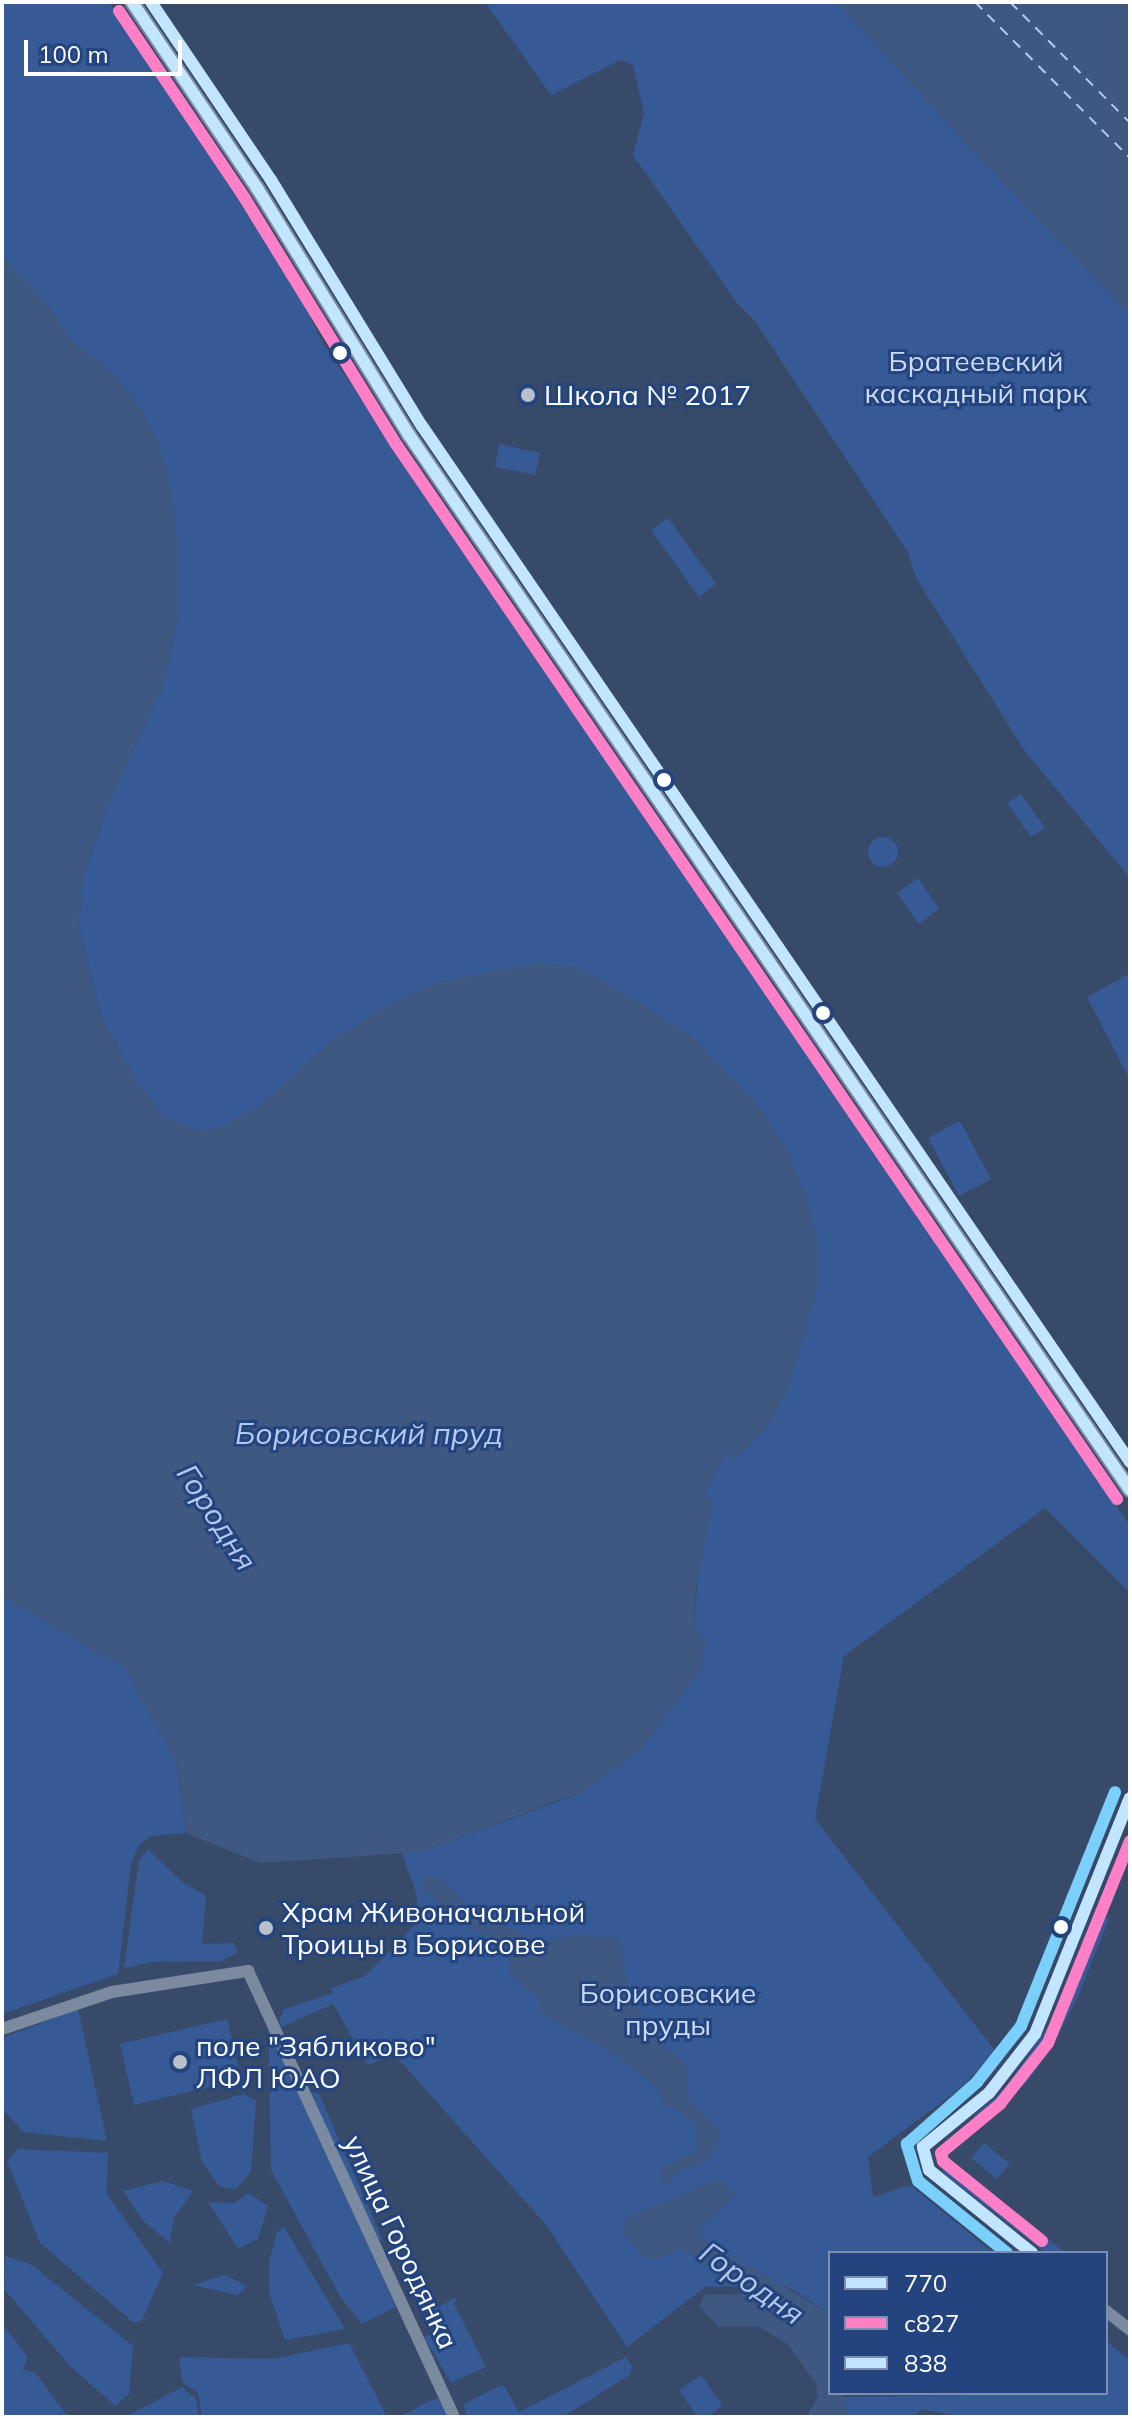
<!DOCTYPE html>
<html>
<head>
<meta charset="utf-8">
<style>
  body { margin:0 }
  #map { position:relative; width:1132px; height:2419px; overflow:hidden; background:#384a69; font-family:Mulish,sans-serif }
  div>[style] { position:absolute }
  .green>* { inset:0; background:#365a95 }
  .round { border-radius:50% }
  .water>* { inset:0; background:#3f5881 }
  .river>* { height:18px; margin:-9px; padding:0 9px; transform-origin:9px; border-radius:9px; background:#3f5881 }
  .ferry>* { height:2px; margin-top:-1px; transform-origin:0; background:repeating-linear-gradient(90deg,#b3caee 0 10px,transparent 0 18px) }
  .minor>* { height:12px; margin:-6px; padding:0 6px; transform-origin:6px; border-radius:6px; background:#7c8aa0 }
  .major>* { height:16px; margin:-8px; padding:0 8px; transform-origin:8px; border-radius:8px; background:#7c889e }
  .bus-1>* { height:12px; margin:-6px; padding:0 6px; transform-origin:6px; border-radius:6px; background:#c2e6ff }
  .bus-2>* { height:12px; margin:-6px; padding:0 6px; transform-origin:6px; border-radius:6px; background:#ff80c6 }
  .bus-3>* { height:12px; margin:-6px; padding:0 6px; transform-origin:6px; border-radius:6px; background:#c2e6ff }
  .bus-4>* { height:12px; margin:-6px; padding:0 6px; transform-origin:6px; border-radius:6px; background:#7ad0fb }
  .dots>* { width:22px; height:22px; translate:-50% -50%; box-sizing:border-box; border:4px solid #23447e; border-radius:50% }
  span { translate:-50% -50%; white-space:nowrap; text-align:center; line-height:1.15; -webkit-text-stroke:6px #23447e; paint-order:stroke }
  .park-label { font-size:28px; color:#cbdbf5 }
  .poi-label { font-size:28px; color:#fff }
  .left { translate:0 -50%; text-align:left }
  .street-label { font-size:28px; color:#fff }
  .water-label { font-size:30px; color:#b3caee; font-style:italic }
  .frame { position:absolute; inset:0; border:4px solid #fff; pointer-events:none }
  .legend { position:absolute; left:828px; top:2251px; width:280px; height:144px; box-sizing:border-box; background:#23447e; border:2px solid #7b8fb2; margin:0; padding:10px 14px; list-style:none; font-size:24px; color:#fff }
  .legend li { display:flex; align-items:center; gap:16px; height:40px }
  .legend b { width:40px; border:2px solid #7b8fb2 }
  .scale { position:absolute; left:24px; top:40px; width:158px; height:36px; box-sizing:border-box; border:4px solid #fff; border-top:0; padding-left:10px; font-size:24px; line-height:28px; white-space:nowrap; color:#fff; -webkit-text-stroke:6px #23447e; paint-order:stroke }
</style>
</head>
<body>
<div id="map">
  <div class="green">
    <div style="clip-path:polygon(2px 2px,109px 2px,301px 297px,322px 342px,1130px 1526px,1130px 1593px,1045px 1508px,844px 1656px,815px 1819px,996px 2052px,959px 2089px,868px 2157px,873px 2197px,910px 2185px,993px 2253px,830px 2253px,830px 2324px,825px 2310px,786px 2286px,705px 2287px,627px 2347px,547px 2226px,394px 2054px,368px 2065px,333px 2004px,282px 2027px,279px 2021px,284px 2009px,333px 1993px,331px 1988px,365px 1976px,416px 1924px,417px 1896px,402px 1853px,420px 1852px,552px 1804px,586px 1790px,611px 1770px,694px 1626px,704px 1496px,726px 1453px,735px 1460px,691px 1036px,583px 969px,538px 963px,440px 982px,396px 1001px,337px 1037px,257px 1107px,220px 1128px,200px 1131px,179px 1126px,166px 1118px,135px 1079px,101px 1016px,79px 927px,83px 876px,109px 802px,162px 688px,178px 618px,104px 363px,77px 348px,44px 300px,2px 257px)"></div>
    <div style="clip-path:polygon(485px 2px,837px 2px,1130px 315px,1130px 878px,1024px 750px,915px 576px,908px 552px,755px 321px,737px 303px,633px 155px,644px 114px,633px 65px,620px 60px,551px 95px)"></div>
    <div style="clip-path:polygon(499px 444px,540px 453px,535px 475px,495px 467px)"></div>
    <div style="clip-path:polygon(668px 518px,716px 584px,699px 597px,651px 530px)"></div>
    <div style="clip-path:polygon(1021px 794px,1045px 828px,1031px 837px,1007px 803px)"></div>
    <div class="round" style="left:868px;top:837px;width:30px;height:30px"></div>
    <div style="clip-path:polygon(918px 878px,939px 909px,919px 924px,897px 893px)"></div>
    <div style="clip-path:polygon(1130px 973px,1130px 1080px,1087px 997px)"></div>
    <div style="clip-path:polygon(960px 1121px,991px 1179px,959px 1196px,928px 1138px)"></div>
    <div style="clip-path:polygon(2px 1596px,124px 1668px,176px 1761px,186px 1833px,151px 1836px,138px 1846px,131px 1865px,118px 1974px,2px 2014px)"></div>
    <div style="clip-path:polygon(148px 1849px,181px 1881px,206px 1896px,202px 1944px,234px 1943px,237px 1952px,222px 1961px,152px 1962px,124px 1968px,139px 1860px)"></div>
    <div style="clip-path:polygon(1101px 1911px,1109px 1919px,1078px 1997px,1051px 2048px,1028px 2081px,978px 2126px,974px 2116px,1003px 2091px,1051px 2023px)"></div>
    <div style="clip-path:polygon(78px 2009px,107px 2141px,23px 2132px,2px 2108px,2px 2038px)"></div>
    <div style="clip-path:polygon(227px 2019px,241px 2079px,134px 2105px,120px 2044px)"></div>
    <div style="clip-path:polygon(268px 2023px,396px 2307px,362px 2324px,341px 2298px,271px 2170px)"></div>
    <div style="clip-path:polygon(316px 2092px,320px 2096px,383px 2241px,376px 2240px,311px 2093px)"></div>
    <div style="clip-path:polygon(244px 2094px,256px 2101px,251px 2172px,236px 2189px,220px 2187px,202px 2162px,191px 2109px)"></div>
    <div style="clip-path:polygon(984px 2143px,1010px 2164px,997px 2179px,971px 2158px)"></div>
    <div style="clip-path:polygon(18px 2149px,108px 2153px,107px 2194px,163px 2273px,142px 2320px,134px 2323px,40px 2243px,7px 2161px)"></div>
    <div style="clip-path:polygon(957px 2167px,1066px 2253px,1046px 2253px,941px 2171px)"></div>
    <div style="clip-path:polygon(163px 2181px,193px 2191px,174px 2218px,170px 2243px,143px 2221px,123px 2191px)"></div>
    <div style="clip-path:polygon(249px 2193px,268px 2206px,258px 2239px,238px 2249px,208px 2202px,234px 2203px)"></div>
    <div style="clip-path:polygon(284px 2227px,345px 2329px,285px 2340px,269px 2292px,269px 2262px,277px 2232px)"></div>
    <div style="clip-path:polygon(5px 2256px,32px 2265px,133px 2346px,129px 2394px,115px 2406px,69px 2365px,4px 2289px)"></div>
    <div style="clip-path:polygon(225px 2275px,247px 2286px,238px 2295px,192px 2285px)"></div>
    <div style="clip-path:polygon(457px 2297px,454px 2304px,486px 2367px,451px 2383px,424px 2337px,443px 2328px,434px 2309px)"></div>
    <div style="clip-path:polygon(2px 2324px,28px 2357px,23px 2370px,35px 2372px,66px 2414px,81px 2417px,2px 2417px)"></div>
    <div style="clip-path:polygon(1106px 2341px,1130px 2360px,1130px 2417px,963px 2417px,921px 2409px,914px 2417px,849px 2417px,841px 2397px,1106px 2393px)"></div>
    <div style="clip-path:polygon(349px 2343px,387px 2417px,202px 2417px,198px 2393px,182px 2382px,179px 2357px,273px 2359px)"></div>
    <div style="clip-path:polygon(626px 2357px,632px 2366px,630px 2375px,562px 2417px,467px 2417px,464px 2404px,499px 2386px,504px 2386px,519px 2412px)"></div>
    <div style="clip-path:polygon(701px 2375px,722px 2406px,707px 2417px,697px 2417px,679px 2390px)"></div>
    <div style="clip-path:polygon(182px 2387px,196px 2399px,199px 2417px,125px 2417px)"></div>
    <div style="clip-path:polygon(438px 2398px,449px 2417px,400px 2417px,427px 2402px)"></div>
  </div>
  <div class="water">
    <div style="clip-path:polygon(837px 2px,1130px 2px,1130px 315px,987px 167px)"></div>
    <div style="clip-path:polygon(2px 257px,44px 300px,77px 348px,104px 363px,136px 402px,158px 440px,169px 480px,178px 545px,178px 618px,162px 688px,109px 802px,83px 876px,79px 927px,101px 1016px,135px 1079px,166px 1118px,200px 1131px,220px 1128px,257px 1107px,337px 1037px,396px 1001px,440px 982px,538px 963px,583px 969px,691px 1036px,762px 1110px,788px 1152px,806px 1195px,817px 1237px,818px 1286px,789px 1387px,770px 1424px,734px 1460px,726px 1454px,704px 1496px,713px 1500px,696px 1588px,694px 1626px,706px 1639px,701px 1670px,639px 1751px,586px 1790px,420px 1852px,260px 1863px,186px 1833px,176px 1761px,124px 1668px,2px 1596px)"></div>
    <div style="clip-path:polygon(503px 1927px,534px 1944px,573px 1935px,619px 1938px,631px 1997px,660px 2042px,685px 2062px,690px 2100px,719px 2128px,721px 2137px,708px 2160px,673px 2176px,669px 2186px,660px 2181px,661px 2168px,698px 2150px,696px 2126px,676px 2108px,663px 2105px,657px 2087px,611px 2052px,539px 2012px,539px 1999px,509px 1973px,510px 1960px,499px 1944px)"></div>
    <div style="clip-path:polygon(718px 2180px,737px 2193px,698px 2229px,701px 2238px,824px 2310px,830px 2319px,830px 2393px,842px 2393px,849px 2417px,807px 2417px,818px 2396px,816px 2384px,788px 2344px,759px 2327px,719px 2327px,699px 2307px,704px 2295px,743px 2294px,745px 2288px,725px 2284px,698px 2257px,680px 2249px,662px 2258px,643px 2258px,625px 2235px,623px 2221px,633px 2215px)"></div>
  </div>
  <div class="river">
    <div style="left:431px;top:1884px;width:45px;rotate:42.3deg"></div>
    <div style="left:464px;top:1914px;width:64px;rotate:28.2deg"></div>
  </div>
  <div class="ferry">
    <div style="left:975px;top:2px;width:220px;rotate:45.2deg"></div>
    <div style="left:1010px;top:2px;width:170px;rotate:45.2deg"></div>
  </div>
  <div class="minor">
    <div style="left:2px;top:2029px;width:116px;rotate:-18.6deg"></div>
    <div style="left:112px;top:1992px;width:138px;rotate:-8.8deg"></div>
    <div style="left:248px;top:1971px;width:491px;rotate:65.2deg"></div>
    <div style="left:1032px;top:2253px;width:132px;rotate:-141.1deg"></div>
    <div style="left:929px;top:2170px;width:24px;rotate:-105deg"></div>
    <div style="left:923px;top:2147px;width:85px;rotate:-39.3deg"></div>
    <div style="left:989px;top:2093px;width:75px;rotate:-52.1deg"></div>
    <div style="left:1035px;top:2034px;width:254px;rotate:-68.1deg"></div>
    <div style="left:1106px;top:2311px;width:31px;rotate:38deg"></div>
  </div>
  <div class="major">
    <div style="left:132px;top:2px;width:224px;rotate:56.1deg"></div>
    <div style="left:257px;top:188px;width:290px;rotate:58.4deg"></div>
    <div style="left:409px;top:435px;width:1278px;rotate:55.65deg"></div>
  </div>
  <div class="bus-1">
    <div style="left:132px;top:2px;width:224px;rotate:56.1deg"></div>
    <div style="left:257px;top:188px;width:290px;rotate:58.4deg"></div>
    <div style="left:409px;top:435px;width:1278px;rotate:55.65deg"></div>
    <div style="left:1032px;top:2253px;width:132px;rotate:-141.1deg"></div>
    <div style="left:929px;top:2170px;width:24px;rotate:-105deg"></div>
    <div style="left:923px;top:2147px;width:85px;rotate:-39.3deg"></div>
    <div style="left:989px;top:2093px;width:75px;rotate:-52.1deg"></div>
    <div style="left:1035px;top:2034px;width:254px;rotate:-68.1deg"></div>
  </div>
  <div class="bus-2">
    <div style="left:119px;top:11px;width:224px;rotate:56.1deg"></div>
    <div style="left:244px;top:197px;width:290px;rotate:58.4deg"></div>
    <div style="left:396px;top:444px;width:1278px;rotate:55.65deg"></div>
    <div style="left:1042px;top:2241px;width:127px;rotate:-141.1deg"></div>
    <div style="left:943px;top:2161px;width:8px;rotate:-104deg"></div>
    <div style="left:941px;top:2153px;width:77px;rotate:-39.7deg"></div>
    <div style="left:1000px;top:2104px;width:78px;rotate:-51.8deg"></div>
    <div style="left:1048px;top:2043px;width:218px;rotate:-67.9deg"></div>
  </div>
  <div class="bus-3">
    <div style="left:151px;top:2px;width:215px;rotate:56deg"></div>
    <div style="left:271px;top:180px;width:289px;rotate:58.5deg"></div>
    <div style="left:422px;top:426px;width:1255px;rotate:55.65deg"></div>
  </div>
  <div class="bus-4">
    <div style="left:1007px;top:2253px;width:114px;rotate:-141deg"></div>
    <div style="left:918px;top:2181px;width:39px;rotate:-107deg"></div>
    <div style="left:907px;top:2144px;width:94px;rotate:-41.5deg"></div>
    <div style="left:977px;top:2082px;width:71px;rotate:-51.8deg"></div>
    <div style="left:1021px;top:2026px;width:252px;rotate:-68.1deg"></div>
  </div>
  <div class="dots">
    <div style="left:340px;top:353px;background:#fff"></div>
    <div style="left:528px;top:395px;background:#b9c0ca"></div>
    <div style="left:664px;top:780px;background:#fff"></div>
    <div style="left:823px;top:1013px;background:#fff"></div>
    <div style="left:1061px;top:1927px;background:#fff"></div>
    <div style="left:266px;top:1928px;background:#b9c0ca"></div>
    <div style="left:180px;top:2062px;background:#b9c0ca"></div>
  </div>
  <div class="park-label">
    <span style="left:976px;top:377px">Братеевский<br>каскадный парк</span>
    <span style="left:668px;top:2009px">Борисовские<br>пруды</span>
  </div>
  <div class="poi-label">
    <span class="left" style="left:544px;top:395px">Школа № 2017</span>
    <span class="left" style="left:282px;top:1928px">Храм Живоначальной<br>Троицы в Борисове</span>
    <span class="left" style="left:196px;top:2062px">поле "Зябликово"<br>ЛФЛ ЮАО</span>
  </div>
  <div class="street-label">
    <span style="left:401px;top:2242px;rotate:65deg">улица Городянка</span>
  </div>
  <div class="water-label">
    <span style="left:369px;top:1433px">Борисовский пруд</span>
    <span style="left:217px;top:1517px;rotate:57deg">Городня</span>
    <span style="left:752px;top:2283px;rotate:35deg">Городня</span>
  </div>
  <div class="frame"></div>
  <ul class="legend">
  <li><b style="height:10px;background:#c2e6ff"></b>770</li>
  <li><b style="height:10px;background:#ff80c6"></b>с827</li>
  <li><b style="height:10px;background:#c2e6ff"></b>838</li>
  </ul>
  <div class="scale">100 m</div>
</div>
</body>
</html>
